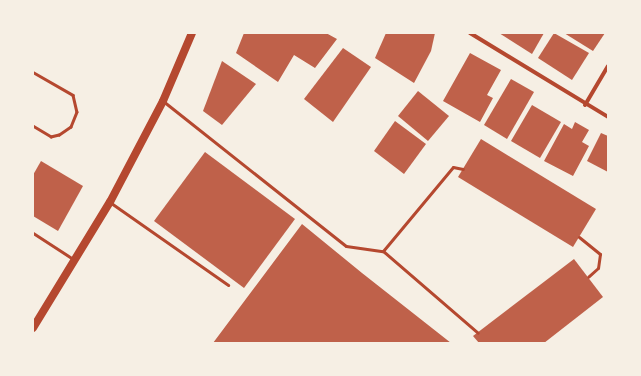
<!DOCTYPE html>
<html>
<head>
<meta charset="utf-8">
<style>
  body { margin:0 }
  #map { position:relative; width:641px; height:376px; overflow:hidden; background:#f6efe4; font-family:Lato,sans-serif }
  div>[style] { position:absolute }
  .building>* { inset:0; background:#bf614a }
  .path>* { height:2.5px; margin:-1.25px; padding:0 1.25px; transform-origin:1.25px; border-radius:1.25px; background:#b5482f }
  .service>* { height:3px; margin:-1.5px; padding:0 1.5px; transform-origin:1.5px; border-radius:1.5px; background:#b5482f }
  .minor>* { height:4px; margin:-2px; padding:0 2px; transform-origin:2px; border-radius:2px; background:#b5482f }
  .secondary>* { height:8px; margin:-4px; padding:0 4px; transform-origin:4px; border-radius:4px; background:#b5482f }
  span { translate:-50% -50%; white-space:nowrap; text-align:center; line-height:1.15; -webkit-text-stroke:4px #f6efe4; paint-order:stroke }
  .frame { position:absolute; inset:0; border:34px solid #f6efe4; pointer-events:none }
</style>
</head>
<body>
<div id="map">
  <div class="building">
    <div style="clip-path:polygon(244px 33px,326px 33px,337px 39px,315px 68px,294px 55px,278px 82px,236px 53px)"></div>
    <div style="clip-path:polygon(386px 33px,435px 33px,431px 51px,414px 83px,375px 58px)"></div>
    <div style="clip-path:polygon(499px 33px,544px 33px,532px 54px)"></div>
    <div style="clip-path:polygon(554px 33px,589px 53px,572px 80px,538px 58px)"></div>
    <div style="clip-path:polygon(564px 33px,605px 33px,593px 51px)"></div>
    <div style="clip-path:polygon(343px 48px,371px 67px,333px 122px,304px 99px)"></div>
    <div style="clip-path:polygon(470px 53px,501px 70px,487px 95px,493px 98px,480px 122px,443px 101px)"></div>
    <div style="clip-path:polygon(222px 61px,256px 84px,222px 125px,203px 111px)"></div>
    <div style="clip-path:polygon(511px 79px,534px 92px,507px 139px,484px 125px)"></div>
    <div style="clip-path:polygon(418px 91px,449px 116px,428px 141px,398px 116px)"></div>
    <div style="clip-path:polygon(532px 105px,561px 122px,540px 158px,511px 141px)"></div>
    <div style="clip-path:polygon(395px 121px,426px 144px,404px 174px,374px 151px)"></div>
    <div style="clip-path:polygon(575px 122px,589px 130px,582px 142px,589px 146px,573px 176px,544px 161px,564px 124px,572px 129px)"></div>
    <div style="clip-path:polygon(601px 133px,608px 136px,608px 172px,587px 161px)"></div>
    <div style="clip-path:polygon(481px 139px,596px 209px,573px 247px,458px 177px)"></div>
    <div style="clip-path:polygon(205px 152px,295px 219px,244px 288px,154px 221px)"></div>
    <div style="clip-path:polygon(41px 161px,83px 186px,58px 231px,33px 216px,33px 175px)"></div>
    <div style="clip-path:polygon(302px 224px,362px 273px,451px 343px,213px 343px)"></div>
    <div style="clip-path:polygon(574px 259px,603px 297px,544px 343px,479px 343px,473px 336px)"></div>
  </div>
  <div class="path">
    <div style="left:33px;top:72px;width:46px;rotate:29.9deg"></div>
    <div style="left:73px;top:95px;width:17px;rotate:77deg"></div>
    <div style="left:77px;top:112px;width:16px;rotate:112deg"></div>
    <div style="left:71px;top:127px;width:14px;rotate:146deg"></div>
    <div style="left:59px;top:135px;width:8px;rotate:166deg"></div>
    <div style="left:51px;top:137px;width:21px;rotate:-149deg"></div>
  </div>
  <div class="service">
    <div style="left:163px;top:101px;width:233px;rotate:38.4deg"></div>
    <div style="left:346px;top:246px;width:37px;rotate:8deg"></div>
    <div style="left:383px;top:251px;width:125px;rotate:40.8deg"></div>
    <div style="left:111px;top:203px;width:143px;rotate:35deg"></div>
    <div style="left:33px;top:233px;width:48px;rotate:33deg"></div>
    <div style="left:579px;top:237px;width:27px;rotate:39deg"></div>
    <div style="left:600px;top:254px;width:14px;rotate:98deg"></div>
    <div style="left:598px;top:268px;width:13px;rotate:138deg"></div>
    <div style="left:383px;top:251px;width:109px;rotate:-50.2deg"></div>
    <div style="left:453px;top:167px;width:10px;rotate:11deg"></div>
  </div>
  <div class="minor">
    <div style="left:470px;top:33px;width:162px;rotate:31.3deg"></div>
    <div style="left:585px;top:105px;width:45px;rotate:-59.5deg"></div>
  </div>
  <div class="secondary">
    <div style="left:33px;top:328px;width:148px;rotate:-58.6deg"></div>
    <div style="left:110px;top:202px;width:114px;rotate:-62.3deg"></div>
    <div style="left:163px;top:101px;width:74px;rotate:-66.9deg"></div>
  </div>
  <div class="frame"></div>
</div>
</body>
</html>
